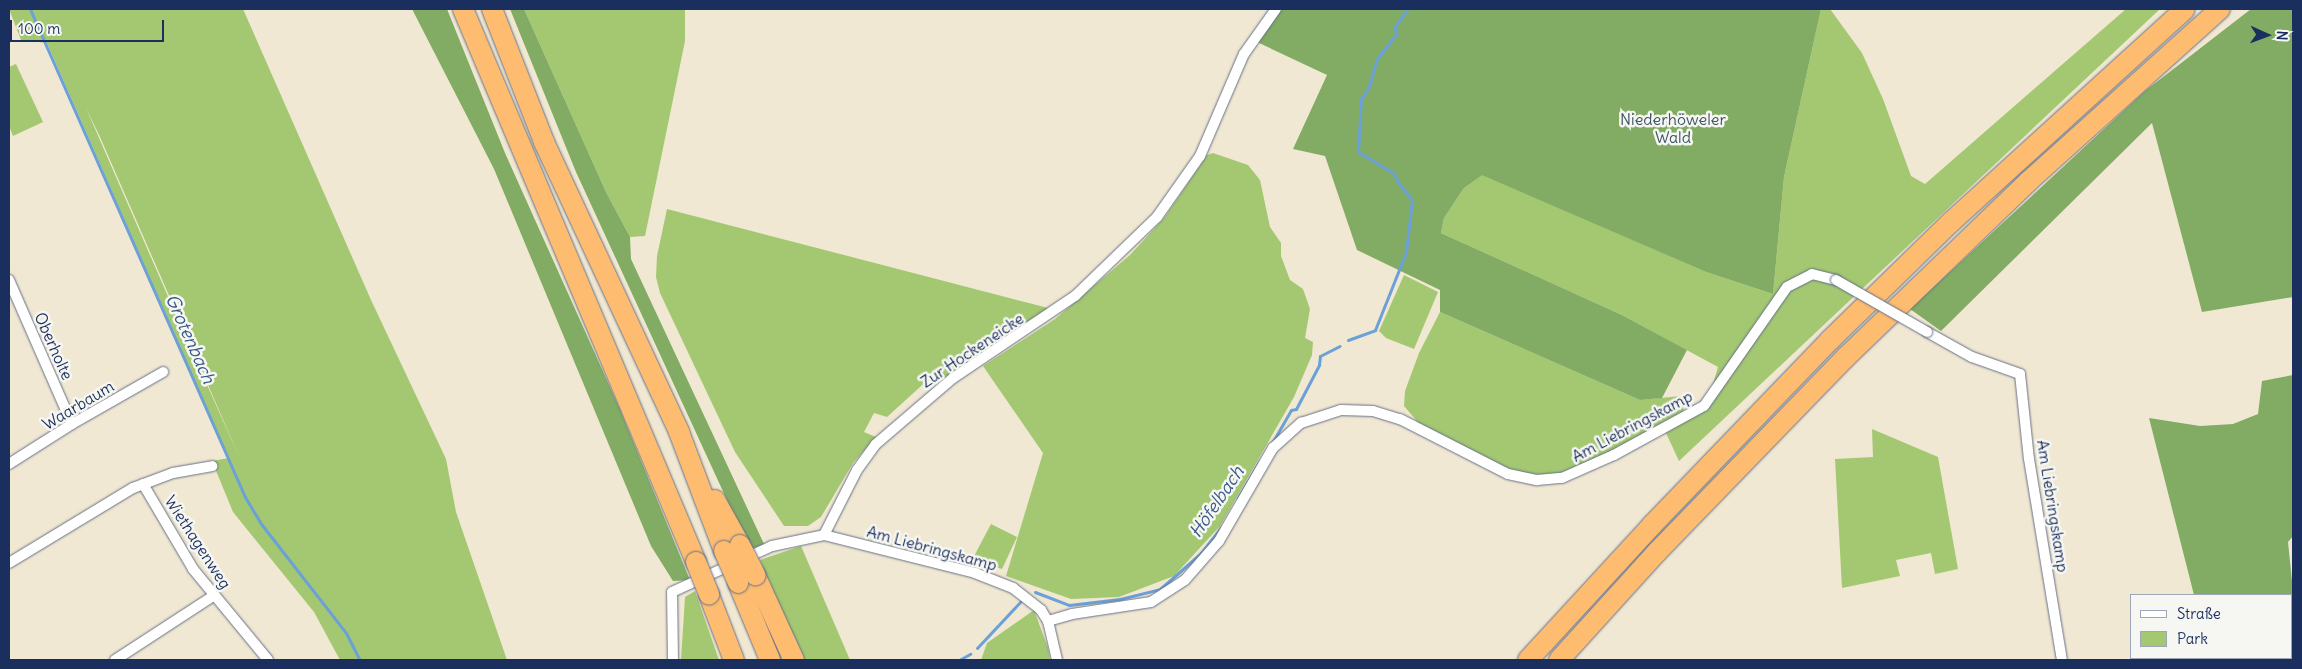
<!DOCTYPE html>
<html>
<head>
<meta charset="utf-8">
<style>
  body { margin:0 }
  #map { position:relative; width:2302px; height:669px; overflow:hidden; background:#f0e8d2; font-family:Delius,sans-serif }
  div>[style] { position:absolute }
  .green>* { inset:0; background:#a3c871 }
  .forest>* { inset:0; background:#82ac63 }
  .stream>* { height:3px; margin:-1.5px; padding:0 1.5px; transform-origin:1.5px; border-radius:1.5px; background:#6ba0d8 }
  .roads { filter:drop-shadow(0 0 1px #667087) drop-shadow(0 0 1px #667087) }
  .minor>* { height:10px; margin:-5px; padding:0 5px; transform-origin:5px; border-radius:5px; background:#fff }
  .motorway>* { height:20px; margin:-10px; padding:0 10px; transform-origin:10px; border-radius:10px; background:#febc70 }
  .bridges { filter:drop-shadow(0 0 1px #667087) drop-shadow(0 0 1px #667087) }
  .minor-bridge>* { height:10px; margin:-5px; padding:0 5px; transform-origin:5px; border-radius:5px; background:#fff }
  .motorway-bridge>* { height:20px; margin:-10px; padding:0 10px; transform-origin:10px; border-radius:10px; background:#febc70 }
  span { translate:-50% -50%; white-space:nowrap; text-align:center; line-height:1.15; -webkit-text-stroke:5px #f6f6f2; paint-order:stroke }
  .park-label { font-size:16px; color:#3d5563 }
  .street-label { font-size:16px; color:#1b2f5e }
  .water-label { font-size:18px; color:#375789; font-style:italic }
  .frame { position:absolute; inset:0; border:10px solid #1b2f5e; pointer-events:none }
  .legend { position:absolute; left:2130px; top:594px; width:162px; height:65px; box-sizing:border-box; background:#f6f6f2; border:1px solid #9ea6b7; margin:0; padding:6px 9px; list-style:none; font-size:15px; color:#1b2f5e }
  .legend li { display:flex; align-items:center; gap:10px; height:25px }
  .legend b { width:25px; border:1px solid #9ea6b7 }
  .north { position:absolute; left:2242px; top:10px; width:50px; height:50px; -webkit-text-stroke:4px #f6f6f2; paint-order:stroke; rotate:92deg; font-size:14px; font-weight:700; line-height:20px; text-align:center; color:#1b2f5e }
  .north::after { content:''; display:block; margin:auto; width:18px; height:22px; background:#1b2f5e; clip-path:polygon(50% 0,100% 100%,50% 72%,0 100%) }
  .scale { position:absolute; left:10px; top:20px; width:154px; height:22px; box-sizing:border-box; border:2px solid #1b2f5e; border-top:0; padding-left:6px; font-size:15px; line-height:18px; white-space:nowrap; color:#1b2f5e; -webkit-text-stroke:4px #f6f6f2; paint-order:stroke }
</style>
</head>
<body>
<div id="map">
  <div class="green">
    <div style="clip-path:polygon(evenodd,9px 9px,243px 9px,371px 300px,446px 459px,456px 512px,507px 660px,340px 660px,314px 612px,233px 512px,212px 461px,229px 458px,47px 43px,21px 40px,9px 9px,86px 108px,100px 137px,242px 463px,187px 340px,86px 108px)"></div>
    <div style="clip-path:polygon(524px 9px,685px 9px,685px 41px,645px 236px,630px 237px,606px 192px)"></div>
    <div style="clip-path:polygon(1821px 9px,1830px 9px,1862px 53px,1883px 99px,1911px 176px,1925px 184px,2126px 9px,2160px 9px,1679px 461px,1666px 433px,1706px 408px,1718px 367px,1622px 315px,1441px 233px,1444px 218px,1464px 188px,1482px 174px,1706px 272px,1773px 294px,1784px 177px)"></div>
    <div style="clip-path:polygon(16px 64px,43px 122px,13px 136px,9px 126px,9px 67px)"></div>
    <div style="clip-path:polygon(1213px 153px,1248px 165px,1260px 180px,1270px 227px,1281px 243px,1281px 256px,1290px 280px,1303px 289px,1310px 309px,1305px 338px,1313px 342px,1312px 355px,1294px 397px,1220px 526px,1174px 576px,1119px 597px,1071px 599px,1006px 576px,1043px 453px,983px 366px,1055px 319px,1130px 255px,1165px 217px,1207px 155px)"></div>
    <div style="clip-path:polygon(667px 209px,1052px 309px,941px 380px,931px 377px,887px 417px,874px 413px,864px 432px,876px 437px,853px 463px,821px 517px,808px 526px,784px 526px,735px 452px,660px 293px,656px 277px,657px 256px)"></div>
    <div style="clip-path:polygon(1404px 275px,1438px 292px,1414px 349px,1386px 338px,1379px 331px)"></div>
    <div style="clip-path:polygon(1440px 312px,1640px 400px,1681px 396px,1684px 412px,1598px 458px,1553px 476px,1524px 473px,1494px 464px,1422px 427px,1404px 406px,1405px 391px,1419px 353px)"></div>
    <div style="clip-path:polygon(1872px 429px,1938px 457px,1958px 569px,1935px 574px,1931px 553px,1896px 560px,1900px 576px,1842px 588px,1835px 459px,1873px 457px)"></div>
    <div style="clip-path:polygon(991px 524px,1017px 537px,1002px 569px,972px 560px)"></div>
    <div style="clip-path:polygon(801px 546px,850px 660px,803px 660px,760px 560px)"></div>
    <div style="clip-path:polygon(695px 591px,719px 660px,681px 660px,685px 597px)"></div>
    <div style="clip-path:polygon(1034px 610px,1048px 648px,1050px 660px,981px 660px,987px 643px)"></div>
  </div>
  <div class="forest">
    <div style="clip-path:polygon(412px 9px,447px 9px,505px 153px,619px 407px,690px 580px,673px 581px,651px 546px,494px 169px)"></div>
    <div style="clip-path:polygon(510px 9px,524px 9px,606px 192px,630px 237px,631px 259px,764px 544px,750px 550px,576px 172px)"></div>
    <div style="clip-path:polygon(1276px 9px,1821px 9px,1784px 177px,1773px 294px,1706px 272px,1482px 175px,1464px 188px,1444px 218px,1441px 233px,1622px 315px,1687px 350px,1662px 398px,1640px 400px,1440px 312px,1440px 290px,1357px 250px,1325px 156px,1293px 149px,1327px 75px,1257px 42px)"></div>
    <div style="clip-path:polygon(2251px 9px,2293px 9px,2293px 297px,2202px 312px,2152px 123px,1941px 331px,1910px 309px,2145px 91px)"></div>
    <div style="clip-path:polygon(2293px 375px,2293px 536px,2288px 542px,2293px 591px,2293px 660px,2217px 660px,2216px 658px,2291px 658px,2291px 595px,2194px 595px,2149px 418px,2200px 426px,2233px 424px,2258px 414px,2262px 381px)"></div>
  </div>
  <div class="stream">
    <div style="left:30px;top:9px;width:533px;rotate:66.22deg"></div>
    <div style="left:245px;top:497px;width:33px;rotate:59deg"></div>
    <div style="left:262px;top:525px;width:137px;rotate:52.1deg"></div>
    <div style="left:346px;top:633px;width:30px;rotate:63deg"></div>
    <div style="left:1348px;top:340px;width:29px;rotate:-20deg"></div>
    <div style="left:1375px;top:330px;width:84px;rotate:-68.3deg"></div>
    <div style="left:1406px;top:252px;width:53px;rotate:-83.5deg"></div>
    <div style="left:1412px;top:199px;width:21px;rotate:-131deg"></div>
    <div style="left:1398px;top:183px;width:11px;rotate:-112deg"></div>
    <div style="left:1394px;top:173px;width:42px;rotate:-149.7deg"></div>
    <div style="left:1358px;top:152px;width:53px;rotate:-86.8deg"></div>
    <div style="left:1361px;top:99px;width:14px;rotate:-56deg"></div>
    <div style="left:1369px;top:87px;width:28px;rotate:-75deg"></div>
    <div style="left:1376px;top:60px;width:33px;rotate:-52deg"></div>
    <div style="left:1396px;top:34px;width:7px;rotate:-98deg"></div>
    <div style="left:1395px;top:27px;width:22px;rotate:-56deg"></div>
    <div style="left:1272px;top:443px;width:38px;rotate:-60deg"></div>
    <div style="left:1291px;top:410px;width:5px;rotate:-11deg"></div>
    <div style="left:1296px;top:409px;width:50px;rotate:-62.4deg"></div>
    <div style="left:1319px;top:365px;width:9px;rotate:-84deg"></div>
    <div style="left:1320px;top:356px;width:22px;rotate:-27deg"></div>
    <div style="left:1238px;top:498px;width:42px;rotate:-59.7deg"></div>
    <div style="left:1035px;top:592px;width:36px;rotate:21deg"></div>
    <div style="left:1069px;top:605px;width:51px;rotate:-6.7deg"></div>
    <div style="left:1120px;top:599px;width:41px;rotate:-14deg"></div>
    <div style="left:1160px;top:589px;width:55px;rotate:-41.3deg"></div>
    <div style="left:1201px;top:553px;width:33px;rotate:-52deg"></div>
    <div style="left:977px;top:648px;width:64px;rotate:-46.9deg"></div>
    <div style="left:959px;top:660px;width:13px;rotate:-29deg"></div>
  </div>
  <div class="roads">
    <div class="minor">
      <div style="left:9px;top:280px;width:157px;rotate:66.4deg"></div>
      <div style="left:1927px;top:332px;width:51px;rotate:29.1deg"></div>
      <div style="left:1972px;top:357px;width:51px;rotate:19.5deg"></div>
      <div style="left:2020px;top:374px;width:85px;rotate:84deg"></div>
      <div style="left:2029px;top:459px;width:204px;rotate:80.7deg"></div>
      <div style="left:9px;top:464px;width:75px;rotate:-32.4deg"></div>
      <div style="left:72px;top:424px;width:105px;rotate:-29.7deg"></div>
      <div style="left:143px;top:484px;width:99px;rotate:59.5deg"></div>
      <div style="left:193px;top:569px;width:118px;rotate:50.5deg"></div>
      <div style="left:824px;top:535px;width:73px;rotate:-63.1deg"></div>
      <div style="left:857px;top:470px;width:32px;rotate:-54deg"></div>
      <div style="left:876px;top:444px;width:101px;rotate:-40.6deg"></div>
      <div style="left:953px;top:378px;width:147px;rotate:-33.9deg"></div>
      <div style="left:1075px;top:296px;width:114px;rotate:-43.9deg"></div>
      <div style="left:1157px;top:217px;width:75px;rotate:-54.8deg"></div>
      <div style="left:1200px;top:156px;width:111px;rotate:-66.7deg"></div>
      <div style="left:1244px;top:54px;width:55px;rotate:-54.6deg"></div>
      <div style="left:9px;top:563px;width:145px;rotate:-31.2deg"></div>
      <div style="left:133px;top:488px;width:43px;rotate:-20.6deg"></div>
      <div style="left:173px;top:473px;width:40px;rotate:-10deg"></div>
      <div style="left:1048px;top:621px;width:25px;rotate:-16deg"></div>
      <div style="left:1072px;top:614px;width:80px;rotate:-8.6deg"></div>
      <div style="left:1151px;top:602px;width:40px;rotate:-32.9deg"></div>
      <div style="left:1185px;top:580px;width:52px;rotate:-48.9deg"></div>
      <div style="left:1219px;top:541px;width:108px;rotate:-59.9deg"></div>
      <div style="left:1273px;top:448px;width:38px;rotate:-42deg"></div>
      <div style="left:1301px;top:423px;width:42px;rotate:-18deg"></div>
      <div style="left:1341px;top:410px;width:32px;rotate:2deg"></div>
      <div style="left:1373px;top:411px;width:28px;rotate:17deg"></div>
      <div style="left:1400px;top:419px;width:121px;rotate:27deg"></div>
      <div style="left:1508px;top:474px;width:30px;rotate:12deg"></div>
      <div style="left:1537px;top:480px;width:25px;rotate:-5deg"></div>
      <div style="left:1562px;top:478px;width:57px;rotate:-23.9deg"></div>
      <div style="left:1614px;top:455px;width:102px;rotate:-28.6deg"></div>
      <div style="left:1704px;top:406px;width:145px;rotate:-55.1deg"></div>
      <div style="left:1787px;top:287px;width:28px;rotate:-27deg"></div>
      <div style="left:1812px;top:274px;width:25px;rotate:14deg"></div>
      <div style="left:115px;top:660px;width:117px;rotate:-33.1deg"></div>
      <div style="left:673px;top:660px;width:68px;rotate:-90.8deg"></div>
      <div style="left:672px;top:592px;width:110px;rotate:-24.7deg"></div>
      <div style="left:772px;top:546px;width:53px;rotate:-11.9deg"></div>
      <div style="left:824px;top:535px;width:156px;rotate:14.1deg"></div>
      <div style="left:975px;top:573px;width:41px;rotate:21.5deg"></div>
      <div style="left:1013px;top:588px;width:36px;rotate:38deg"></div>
      <div style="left:1041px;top:610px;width:13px;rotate:58deg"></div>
      <div style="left:1048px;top:621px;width:40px;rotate:77deg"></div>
    </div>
    <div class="motorway">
      <div style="left:463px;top:9px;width:600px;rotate:67.15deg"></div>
      <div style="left:492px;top:9px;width:143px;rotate:68.6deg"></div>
      <div style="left:544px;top:142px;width:320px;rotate:65deg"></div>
      <div style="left:679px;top:432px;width:127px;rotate:69.3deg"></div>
      <div style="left:715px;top:500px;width:51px;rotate:60.9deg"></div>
      <div style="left:755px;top:575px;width:94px;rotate:65.4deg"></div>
      <div style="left:738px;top:583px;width:83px;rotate:67.4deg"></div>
      <div style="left:709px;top:595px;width:70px;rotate:69deg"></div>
      <div style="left:1528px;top:660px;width:183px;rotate:-47.4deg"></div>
      <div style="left:1652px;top:525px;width:257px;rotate:-46.1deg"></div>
      <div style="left:1830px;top:340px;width:169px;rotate:-44.3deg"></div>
      <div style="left:1951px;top:222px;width:316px;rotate:-42.3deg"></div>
      <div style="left:1559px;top:660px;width:146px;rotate:-47.8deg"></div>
      <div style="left:1657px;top:552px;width:272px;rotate:-45.9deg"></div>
      <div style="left:1846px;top:357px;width:254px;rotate:-43.9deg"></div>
      <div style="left:2029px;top:181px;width:257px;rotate:-42deg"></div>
    </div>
  </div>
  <div class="bridges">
    <div class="minor-bridge">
      <div style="left:1836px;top:280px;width:105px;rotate:29.7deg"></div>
    </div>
    <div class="motorway-bridge">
      <div style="left:740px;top:545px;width:34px;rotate:63deg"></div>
      <div style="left:724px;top:551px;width:35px;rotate:66deg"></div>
      <div style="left:696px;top:562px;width:35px;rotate:68deg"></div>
    </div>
  </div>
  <div class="park-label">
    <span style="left:1673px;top:128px">Niederhöweler<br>Wald</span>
  </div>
  <div class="street-label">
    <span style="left:54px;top:346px;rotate:66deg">Oberholte</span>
    <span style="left:972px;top:350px;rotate:-34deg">Zur Hockeneicke</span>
    <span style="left:78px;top:405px;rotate:-31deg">Waarbaum</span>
    <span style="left:1632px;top:426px;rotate:-28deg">Am Liebringskamp</span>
    <span style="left:2053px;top:506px;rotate:81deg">Am Liebringskamp</span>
    <span style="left:198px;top:542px;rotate:57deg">Wiethagenweg</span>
    <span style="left:932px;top:548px;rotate:15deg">Am Liebringskamp</span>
  </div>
  <div class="water-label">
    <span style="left:190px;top:339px;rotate:66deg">Grotenbach</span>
    <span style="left:1217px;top:502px;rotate:-56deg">Höfelbach</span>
  </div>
  <div class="frame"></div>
  <ul class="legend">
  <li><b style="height:6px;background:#fff"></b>Straße</li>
  <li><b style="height:14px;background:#a3c871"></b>Park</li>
  </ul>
  <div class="north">N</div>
  <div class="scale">100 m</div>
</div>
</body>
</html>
